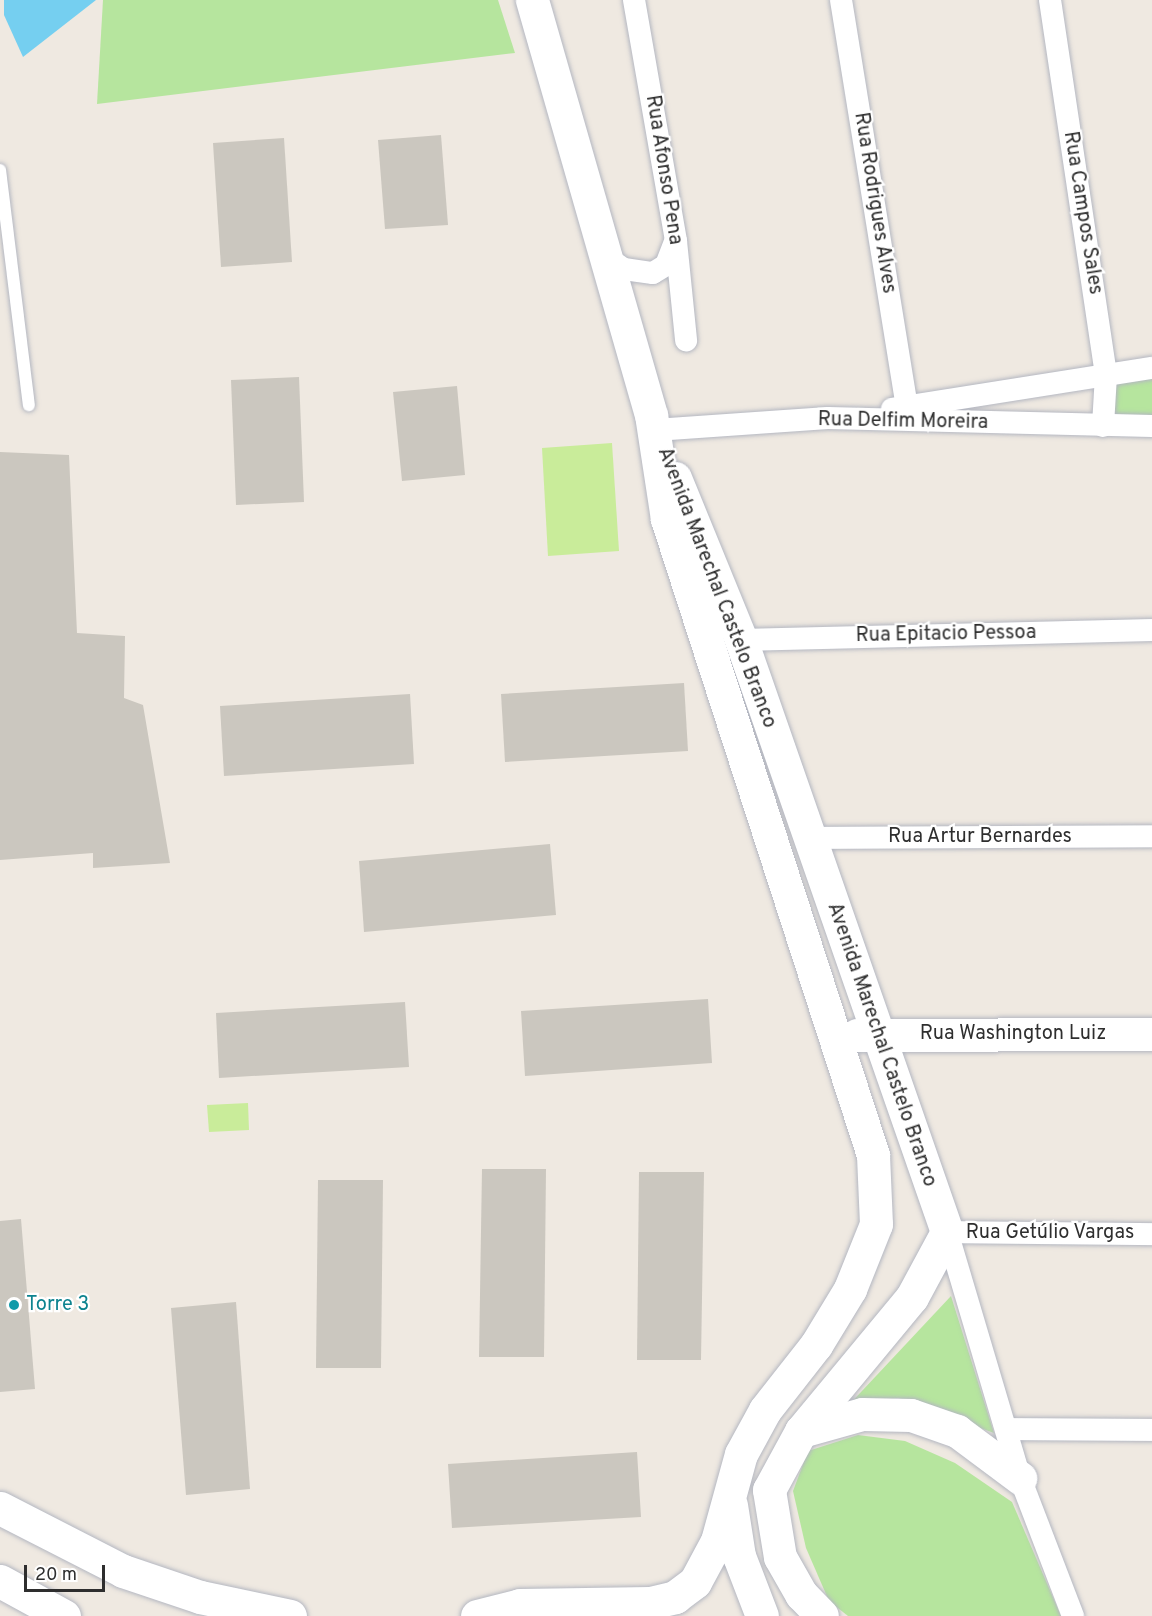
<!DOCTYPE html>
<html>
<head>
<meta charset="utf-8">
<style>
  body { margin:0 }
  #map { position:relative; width:1152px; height:1616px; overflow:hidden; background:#efe9e1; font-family:Overpass,sans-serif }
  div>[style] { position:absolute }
  .green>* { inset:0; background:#b6e59e }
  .pitch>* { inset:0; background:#c9ec9a }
  .water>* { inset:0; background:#75cff0 }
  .building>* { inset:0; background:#cbc7bf }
  .roads { filter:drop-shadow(0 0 2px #b4b7c1) drop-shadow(0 0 2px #b4b7c1) }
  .lane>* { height:12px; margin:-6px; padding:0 6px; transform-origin:6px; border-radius:6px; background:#fff }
  .street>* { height:22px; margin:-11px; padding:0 11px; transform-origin:11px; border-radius:11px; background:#fff }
  .secondary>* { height:33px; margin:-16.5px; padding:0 16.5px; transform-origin:16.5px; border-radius:16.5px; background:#fff }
  .dots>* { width:16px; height:16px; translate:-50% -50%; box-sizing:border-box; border:3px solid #fff; border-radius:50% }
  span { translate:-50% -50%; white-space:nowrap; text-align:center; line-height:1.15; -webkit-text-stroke:4.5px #fff; paint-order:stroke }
  .street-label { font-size:20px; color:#2e2e2e }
  .culture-label { font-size:20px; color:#0d838f }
  .left { translate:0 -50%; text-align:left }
  .scale { position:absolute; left:24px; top:1565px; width:81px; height:27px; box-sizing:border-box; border:3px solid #2e2e2e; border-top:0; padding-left:8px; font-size:18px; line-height:21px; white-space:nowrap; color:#2e2e2e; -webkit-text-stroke:4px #fff; paint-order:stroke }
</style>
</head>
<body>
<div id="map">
  <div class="green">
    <div style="clip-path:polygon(103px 0,498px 0,515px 53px,97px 104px)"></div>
    <div style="clip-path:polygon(1152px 368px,1152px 426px,1105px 426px,1108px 376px)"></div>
    <div style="clip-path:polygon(951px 1296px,994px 1433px,898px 1398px,846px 1408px)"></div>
    <div style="clip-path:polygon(858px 1435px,905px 1441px,955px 1463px,1012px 1502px,1061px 1616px,848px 1616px,829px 1601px,806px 1548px,793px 1491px,808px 1451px)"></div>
  </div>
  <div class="pitch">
    <div style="clip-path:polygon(612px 443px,619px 551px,548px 556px,542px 448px)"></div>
    <div style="clip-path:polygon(248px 1103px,249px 1130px,209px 1132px,207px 1105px)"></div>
  </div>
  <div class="water">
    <div style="clip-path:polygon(4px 0,96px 0,23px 57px,4px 15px)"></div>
  </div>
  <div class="building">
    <div style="clip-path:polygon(441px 135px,448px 225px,385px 229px,378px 140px)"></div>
    <div style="clip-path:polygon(284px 138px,292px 262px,221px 267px,213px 143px)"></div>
    <div style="clip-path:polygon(299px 377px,304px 502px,236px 505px,231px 380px)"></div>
    <div style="clip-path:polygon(457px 386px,465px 475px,402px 481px,393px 392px)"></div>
    <div style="clip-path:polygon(0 452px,69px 455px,77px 633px,125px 636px,124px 698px,143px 705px,170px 863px,93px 868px,93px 853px,0 860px)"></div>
    <div style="clip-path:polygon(684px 683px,688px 751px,505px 762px,501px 694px)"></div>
    <div style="clip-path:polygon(410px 694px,414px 764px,224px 776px,220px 706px)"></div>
    <div style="clip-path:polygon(550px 844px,556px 915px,364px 932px,359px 861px)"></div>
    <div style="clip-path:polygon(708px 999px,712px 1063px,525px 1076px,521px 1011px)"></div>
    <div style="clip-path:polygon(405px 1002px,409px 1067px,219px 1078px,216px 1013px)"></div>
    <div style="clip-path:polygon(482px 1169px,546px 1169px,544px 1357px,479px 1357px)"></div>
    <div style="clip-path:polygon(639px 1172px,704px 1172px,701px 1360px,637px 1360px)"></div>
    <div style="clip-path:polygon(318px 1180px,383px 1180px,381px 1368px,316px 1368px)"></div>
    <div style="clip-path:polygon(21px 1219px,35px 1389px,0 1392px,0 1221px)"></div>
    <div style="clip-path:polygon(236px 1302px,250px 1489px,186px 1495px,171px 1308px)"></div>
    <div style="clip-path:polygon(637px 1452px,641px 1517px,452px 1528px,448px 1464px)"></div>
  </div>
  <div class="roads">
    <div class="lane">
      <div style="left:0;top:170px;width:237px;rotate:83deg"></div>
    </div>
    <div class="street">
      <div style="left:634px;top:0;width:245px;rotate:80.1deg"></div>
      <div style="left:676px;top:241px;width:100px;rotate:84.2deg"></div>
      <div style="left:841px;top:0;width:412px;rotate:80.8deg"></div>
      <div style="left:1050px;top:0;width:379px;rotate:81.5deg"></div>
      <div style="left:1106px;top:375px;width:51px;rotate:93.4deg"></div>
      <div style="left:608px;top:258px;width:19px;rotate:35deg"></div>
      <div style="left:624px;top:269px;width:29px;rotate:8deg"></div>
      <div style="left:653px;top:273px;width:15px;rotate:-32deg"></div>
      <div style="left:666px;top:265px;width:25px;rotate:-69deg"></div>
      <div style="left:892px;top:409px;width:263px;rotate:-9deg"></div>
      <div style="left:655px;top:430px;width:173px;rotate:-4deg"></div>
      <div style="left:828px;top:418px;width:324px;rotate:1.4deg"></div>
      <div style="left:741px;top:640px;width:411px;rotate:-1.4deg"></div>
      <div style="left:808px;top:838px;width:344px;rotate:-0.3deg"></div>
      <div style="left:1006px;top:1429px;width:146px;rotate:0.4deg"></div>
      <div style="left:1073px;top:1616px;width:148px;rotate:-111deg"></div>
      <div style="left:1020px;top:1478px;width:257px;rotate:-106.5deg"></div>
      <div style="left:947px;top:1232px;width:205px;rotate:0.6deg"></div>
    </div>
    <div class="secondary">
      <div style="left:675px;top:478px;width:175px;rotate:67.8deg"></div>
      <div style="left:741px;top:640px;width:627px;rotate:70.81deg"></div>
      <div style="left:947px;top:1232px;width:74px;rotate:118.3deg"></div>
      <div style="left:912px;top:1297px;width:174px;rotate:129.6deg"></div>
      <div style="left:801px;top:1431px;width:67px;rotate:118.5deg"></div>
      <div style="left:769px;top:1490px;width:68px;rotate:80.7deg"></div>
      <div style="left:780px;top:1557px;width:43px;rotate:60.4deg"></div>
      <div style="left:801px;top:1594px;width:30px;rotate:46deg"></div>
      <div style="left:857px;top:1035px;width:295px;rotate:-0.2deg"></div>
      <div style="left:801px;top:1431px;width:63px;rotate:-15.6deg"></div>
      <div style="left:862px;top:1414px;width:49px;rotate:1.2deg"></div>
      <div style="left:911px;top:1415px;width:49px;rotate:19.2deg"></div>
      <div style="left:957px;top:1431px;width:79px;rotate:36.7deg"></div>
      <div style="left:731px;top:1505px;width:52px;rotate:81.1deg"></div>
      <div style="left:739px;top:1556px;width:64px;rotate:69deg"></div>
      <div style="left:0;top:1508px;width:138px;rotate:27.1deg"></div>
      <div style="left:123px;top:1571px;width:81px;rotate:18.7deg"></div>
      <div style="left:200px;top:1597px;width:92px;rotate:11.9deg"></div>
      <div style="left:0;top:1581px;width:73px;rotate:28.7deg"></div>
      <div style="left:477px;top:1616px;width:44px;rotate:-14.3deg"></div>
      <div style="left:520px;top:1605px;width:130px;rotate:-0.9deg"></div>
      <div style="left:650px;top:1603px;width:26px;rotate:-13deg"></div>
      <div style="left:675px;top:1597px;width:25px;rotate:-37deg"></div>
      <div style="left:695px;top:1582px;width:47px;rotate:-61.8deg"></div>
      <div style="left:717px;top:1541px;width:90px;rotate:-74.6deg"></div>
      <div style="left:741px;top:1454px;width:50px;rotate:-61.4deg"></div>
      <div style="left:765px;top:1410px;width:83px;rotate:-51.9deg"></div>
      <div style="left:816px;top:1345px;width:66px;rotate:-58.7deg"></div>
      <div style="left:850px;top:1289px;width:70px;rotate:-68.2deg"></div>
      <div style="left:876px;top:1224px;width:69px;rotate:-92.5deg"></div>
      <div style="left:873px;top:1155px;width:669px;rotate:-107.95deg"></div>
      <div style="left:667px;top:519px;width:105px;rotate:-98.7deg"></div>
      <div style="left:651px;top:415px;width:432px;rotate:-106deg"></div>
    </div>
  </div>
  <div class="dots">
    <div style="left:14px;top:1305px;background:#0f9aa8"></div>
  </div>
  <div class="street-label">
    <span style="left:663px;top:170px;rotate:81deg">Rua Afonso Pena</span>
    <span style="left:874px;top:203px;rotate:81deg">Rua Rodrigues Alves</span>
    <span style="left:1082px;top:213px;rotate:81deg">Rua Campos Sales</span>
    <span style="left:903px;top:422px;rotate:1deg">Rua Delfim Moreira</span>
    <span style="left:716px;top:588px;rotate:69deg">Avenida Marechal Castelo Branco</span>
    <span style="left:946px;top:635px;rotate:-1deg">Rua Epitacio Pessoa</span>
    <span style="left:980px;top:837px">Rua Artur Bernardes</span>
    <span style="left:1013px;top:1034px">Rua Washington Luiz</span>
    <span style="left:881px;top:1045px;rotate:71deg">Avenida Marechal Castelo Branco</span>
    <span style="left:1050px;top:1233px">Rua Getúlio Vargas</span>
  </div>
  <div class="culture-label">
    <span class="left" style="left:26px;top:1305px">Torre 3</span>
  </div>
  <div class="scale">20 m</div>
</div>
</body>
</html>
